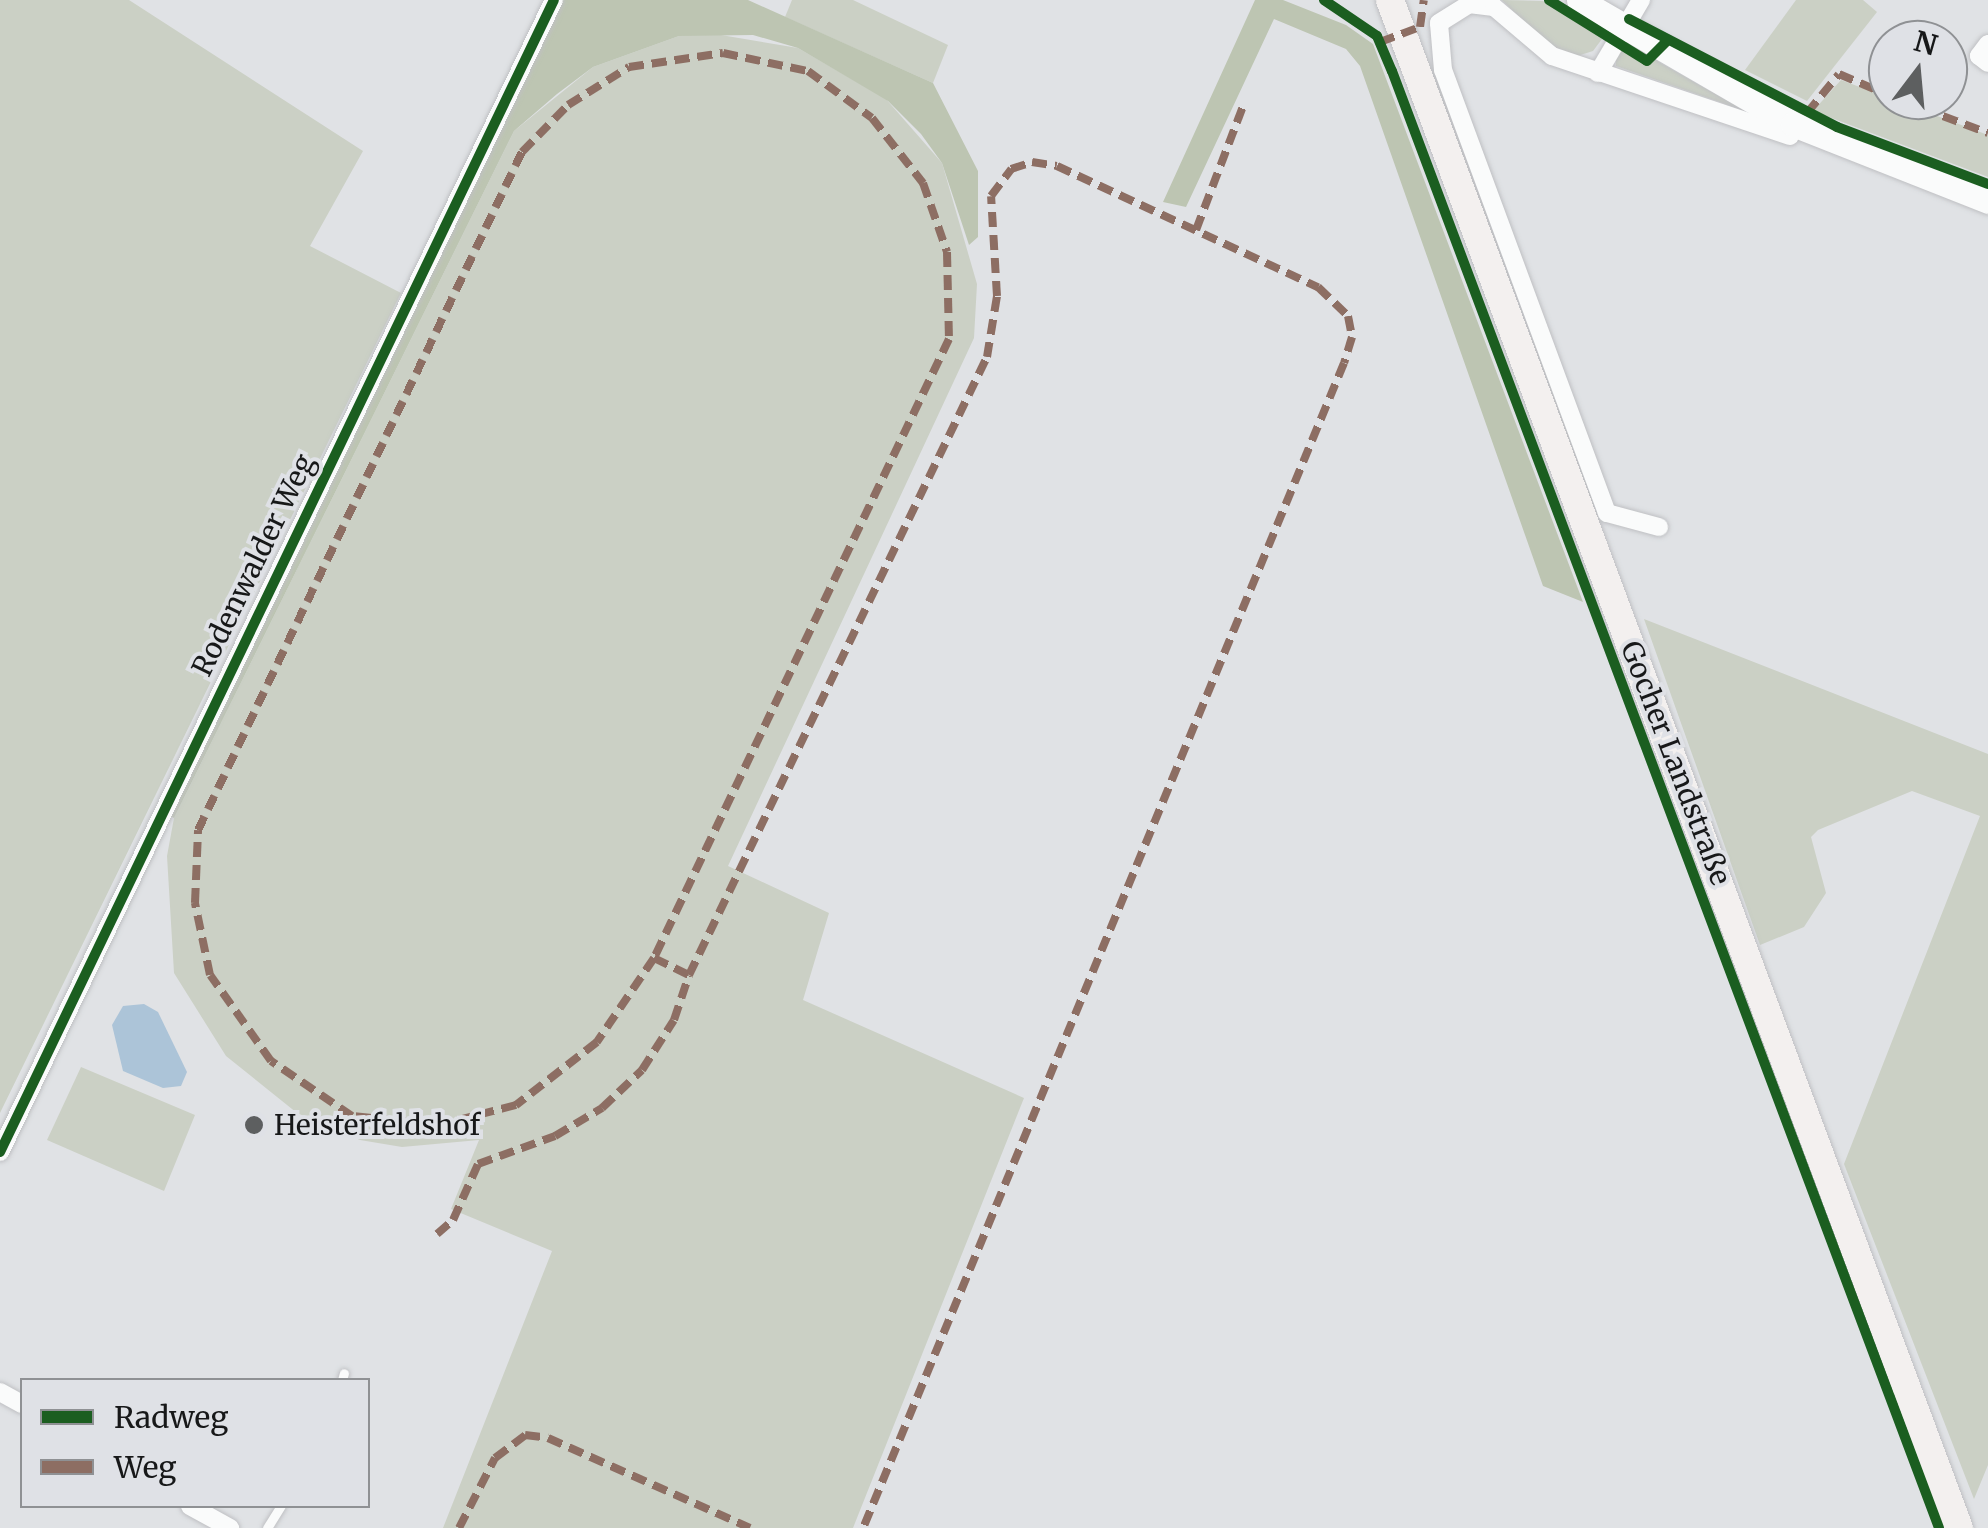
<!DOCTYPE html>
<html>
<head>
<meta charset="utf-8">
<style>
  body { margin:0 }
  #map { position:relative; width:1988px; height:1528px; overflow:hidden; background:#e0e2e5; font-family:Merriweather,serif }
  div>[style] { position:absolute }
  .green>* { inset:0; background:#cbd0c5 }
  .forest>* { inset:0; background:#bdc5b2 }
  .water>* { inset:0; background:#acc4d8 }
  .roads { filter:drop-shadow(0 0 2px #bfc0c3) drop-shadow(0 0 2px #bfc0c3) }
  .lane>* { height:9px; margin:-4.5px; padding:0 4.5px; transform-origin:4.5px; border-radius:4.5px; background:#fafbfb }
  .street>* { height:18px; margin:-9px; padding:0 9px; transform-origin:9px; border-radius:9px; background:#fafbfb }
  .secondary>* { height:25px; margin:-12.5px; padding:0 12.5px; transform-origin:12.5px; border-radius:12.5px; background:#fafbfb }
  .primary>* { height:28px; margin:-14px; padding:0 14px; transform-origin:14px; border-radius:14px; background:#f3f0ef }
  .quiet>* { height:8px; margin-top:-4px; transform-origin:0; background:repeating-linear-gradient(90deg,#8d6e63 0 15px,transparent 0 23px) }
  .cycleway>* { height:10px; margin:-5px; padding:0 5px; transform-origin:5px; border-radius:5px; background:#1b5e20 }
  .dots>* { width:28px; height:28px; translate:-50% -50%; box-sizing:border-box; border:5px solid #dfe1e6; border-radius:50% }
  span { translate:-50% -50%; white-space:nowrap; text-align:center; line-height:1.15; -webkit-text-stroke:8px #dfe1e6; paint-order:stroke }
  .street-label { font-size:28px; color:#171819 }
  .poi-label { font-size:28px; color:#171819 }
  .left { translate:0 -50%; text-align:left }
  .legend { position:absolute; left:20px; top:1378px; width:350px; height:130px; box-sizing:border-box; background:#dfe1e6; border:2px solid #8f9194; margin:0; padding:12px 18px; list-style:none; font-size:30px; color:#171819 }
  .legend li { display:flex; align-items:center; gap:20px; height:50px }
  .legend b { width:50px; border:2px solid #8f9194 }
  .north { position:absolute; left:1868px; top:20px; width:100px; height:100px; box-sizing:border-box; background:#dfe1e6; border:2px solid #8f9194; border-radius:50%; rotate:16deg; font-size:28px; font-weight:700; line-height:40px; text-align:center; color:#171819 }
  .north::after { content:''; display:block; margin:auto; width:35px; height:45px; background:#5d5f60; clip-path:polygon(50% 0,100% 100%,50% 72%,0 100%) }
</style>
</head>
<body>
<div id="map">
  <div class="green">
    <div style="clip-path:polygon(0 0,129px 0,363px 151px,310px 246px,401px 293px,0 1113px)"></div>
    <div style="clip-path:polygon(792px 0,853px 0,948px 45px,933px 83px,785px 17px)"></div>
    <div style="clip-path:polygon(1502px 0,1543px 1px,1602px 39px,1593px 51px,1574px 57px,1546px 44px)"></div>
    <div style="clip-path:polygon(1796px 0,1863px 0,1877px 12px,1807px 101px,1745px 70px)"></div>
    <div style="clip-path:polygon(709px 33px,798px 48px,886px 99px,942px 163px,977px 284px,974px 338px,728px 866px,829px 913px,803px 1000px,1024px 1098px,853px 1528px,443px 1528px,552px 1251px,451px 1209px,479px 1140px,402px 1147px,360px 1140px,297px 1113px,226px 1056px,174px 973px,167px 856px,174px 818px,514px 131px,593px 67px,679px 36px)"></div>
    <div style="clip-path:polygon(1635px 46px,1659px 62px,1743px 110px,1616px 66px,1616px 48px,1630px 53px)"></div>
    <div style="clip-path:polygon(1841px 80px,1988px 135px,1988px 177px,1813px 111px)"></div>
    <div style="clip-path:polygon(1644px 619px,1988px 754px,1988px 1465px,1974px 1499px,1844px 1164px,1980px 816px,1912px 791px,1818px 830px,1811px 837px,1826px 893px,1804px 927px,1760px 945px)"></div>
    <div style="clip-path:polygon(81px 1067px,195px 1115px,164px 1191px,47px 1140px)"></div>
  </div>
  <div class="forest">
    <div style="clip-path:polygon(554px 0,748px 0,933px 83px,978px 171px,978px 237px,969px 245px,942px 163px,921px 134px,888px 101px,798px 48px,753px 35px,679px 36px,593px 67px,557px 94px,514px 131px,174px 818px,160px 810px)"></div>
    <div style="clip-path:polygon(1255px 0,1283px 0,1346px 25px,1373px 44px,1583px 602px,1543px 586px,1360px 66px,1346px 49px,1274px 19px,1186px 207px,1163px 202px)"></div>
  </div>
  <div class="water">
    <div style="clip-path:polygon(144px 1004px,158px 1012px,187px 1072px,181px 1086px,163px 1088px,123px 1071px,112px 1025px,123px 1006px)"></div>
  </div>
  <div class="roads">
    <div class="lane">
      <div style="left:342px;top:1380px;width:7px;rotate:-74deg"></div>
      <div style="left:267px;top:1528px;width:26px;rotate:-58deg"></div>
    </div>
    <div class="street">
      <div style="left:1988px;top:44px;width:15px;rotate:127deg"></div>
      <div style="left:1979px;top:56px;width:11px;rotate:38deg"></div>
      <div style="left:1598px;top:73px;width:85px;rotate:-59.5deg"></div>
      <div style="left:1659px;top:527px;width:54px;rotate:-164.9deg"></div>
      <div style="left:1607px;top:513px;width:472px;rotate:-110.3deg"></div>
      <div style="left:1443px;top:70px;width:47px;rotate:-94.9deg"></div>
      <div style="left:1439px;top:23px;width:36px;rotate:-32deg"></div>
      <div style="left:1469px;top:4px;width:25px;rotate:7deg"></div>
      <div style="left:1494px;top:7px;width:76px;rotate:40.2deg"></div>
      <div style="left:1552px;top:56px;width:251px;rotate:18.6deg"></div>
      <div style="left:0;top:1152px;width:1278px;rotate:-64.32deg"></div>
      <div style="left:0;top:1392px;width:25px;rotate:29deg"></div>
      <div style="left:190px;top:1506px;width:46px;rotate:28.8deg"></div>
    </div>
    <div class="secondary">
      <div style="left:1579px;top:0;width:247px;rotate:30.1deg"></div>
      <div style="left:1793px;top:124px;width:210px;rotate:21.5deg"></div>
    </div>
    <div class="primary">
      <div style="left:1390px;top:0;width:1631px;rotate:69.58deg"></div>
    </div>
  </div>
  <div class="quiet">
    <div style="left:1380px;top:42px;width:43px;rotate:-20.6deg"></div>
    <div style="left:1420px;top:27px;width:27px;rotate:-82deg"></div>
    <div style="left:723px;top:53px;width:87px;rotate:12deg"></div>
    <div style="left:808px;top:71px;width:79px;rotate:36.3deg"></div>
    <div style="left:872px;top:118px;width:83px;rotate:51.9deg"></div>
    <div style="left:923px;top:183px;width:73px;rotate:70.8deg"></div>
    <div style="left:947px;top:252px;width:87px;rotate:88.7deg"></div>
    <div style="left:949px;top:339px;width:686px;rotate:115.48deg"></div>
    <div style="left:654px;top:958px;width:102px;rotate:124.2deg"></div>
    <div style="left:597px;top:1042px;width:103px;rotate:142.1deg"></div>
    <div style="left:516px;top:1105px;width:80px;rotate:165.4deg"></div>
    <div style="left:439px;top:1125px;width:87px;rotate:-174.1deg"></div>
    <div style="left:352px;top:1116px;width:98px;rotate:-145.8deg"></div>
    <div style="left:271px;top:1061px;width:105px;rotate:-125.3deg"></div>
    <div style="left:210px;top:975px;width:74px;rotate:-101.8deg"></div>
    <div style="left:195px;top:903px;width:73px;rotate:-87.6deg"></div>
    <div style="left:198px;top:830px;width:751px;rotate:-64.46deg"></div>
    <div style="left:522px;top:152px;width:66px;rotate:-45.6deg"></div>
    <div style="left:568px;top:105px;width:72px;rotate:-31.9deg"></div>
    <div style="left:629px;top:67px;width:95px;rotate:-8.5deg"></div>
    <div style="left:1900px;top:100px;width:94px;rotate:20.6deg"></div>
    <div style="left:1807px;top:113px;width:50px;rotate:-50.6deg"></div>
    <div style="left:1839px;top:74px;width:53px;rotate:23.2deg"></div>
    <div style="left:1196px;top:230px;width:133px;rotate:-69.2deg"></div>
    <div style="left:654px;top:958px;width:39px;rotate:26deg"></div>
    <div style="left:689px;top:975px;width:686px;rotate:-64.26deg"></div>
    <div style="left:987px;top:357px;width:62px;rotate:-80.7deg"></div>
    <div style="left:997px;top:296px;width:100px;rotate:-93.4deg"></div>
    <div style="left:991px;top:196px;width:34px;rotate:-53deg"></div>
    <div style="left:1011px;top:169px;width:22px;rotate:-18deg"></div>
    <div style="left:1032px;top:162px;width:25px;rotate:9deg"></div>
    <div style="left:1057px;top:166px;width:288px;rotate:24.9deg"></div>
    <div style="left:1318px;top:287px;width:42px;rotate:44deg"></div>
    <div style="left:1348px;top:316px;width:21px;rotate:79deg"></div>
    <div style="left:1352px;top:337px;width:27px;rotate:107deg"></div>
    <div style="left:1344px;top:363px;width:1260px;rotate:112.43deg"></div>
    <div style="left:437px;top:1234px;width:21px;rotate:-41deg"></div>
    <div style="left:453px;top:1220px;width:61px;rotate:-65.9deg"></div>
    <div style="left:478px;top:1164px;width:82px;rotate:-20deg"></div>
    <div style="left:555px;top:1136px;width:55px;rotate:-30.8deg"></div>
    <div style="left:602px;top:1108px;width:55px;rotate:-43.5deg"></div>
    <div style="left:642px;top:1070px;width:59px;rotate:-57.4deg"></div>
    <div style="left:674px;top:1020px;width:47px;rotate:-71.6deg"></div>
    <div style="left:459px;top:1528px;width:79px;rotate:-62.8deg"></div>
    <div style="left:495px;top:1458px;width:38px;rotate:-37deg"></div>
    <div style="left:525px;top:1435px;width:23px;rotate:7deg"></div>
    <div style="left:548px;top:1438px;width:221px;rotate:24deg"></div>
  </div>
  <div class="cycleway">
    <div style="left:1324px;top:0;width:64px;rotate:34.2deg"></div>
    <div style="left:1377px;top:36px;width:38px;rotate:67deg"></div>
    <div style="left:1392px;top:71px;width:1556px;rotate:69.42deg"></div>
    <div style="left:1549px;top:0;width:115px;rotate:31.9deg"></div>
    <div style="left:1647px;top:61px;width:30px;rotate:-45deg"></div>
    <div style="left:1629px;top:19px;width:234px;rotate:27.4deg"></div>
    <div style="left:1837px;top:127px;width:161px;rotate:20.7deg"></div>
    <div style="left:0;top:1152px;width:1278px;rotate:-64.32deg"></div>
  </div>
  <div class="dots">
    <div style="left:254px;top:1125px;background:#5d5f60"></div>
  </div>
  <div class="street-label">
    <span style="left:253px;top:565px;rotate:-64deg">Rodenwalder Weg</span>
    <span style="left:1676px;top:763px;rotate:69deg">Gocher Landstraße</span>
  </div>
  <div class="poi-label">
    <span class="left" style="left:274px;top:1125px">Heisterfeldshof</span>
  </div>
  <ul class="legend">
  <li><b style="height:12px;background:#1b5e20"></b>Radweg</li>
  <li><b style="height:12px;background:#8d6e63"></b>Weg</li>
  </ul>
  <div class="north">N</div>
</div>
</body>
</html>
